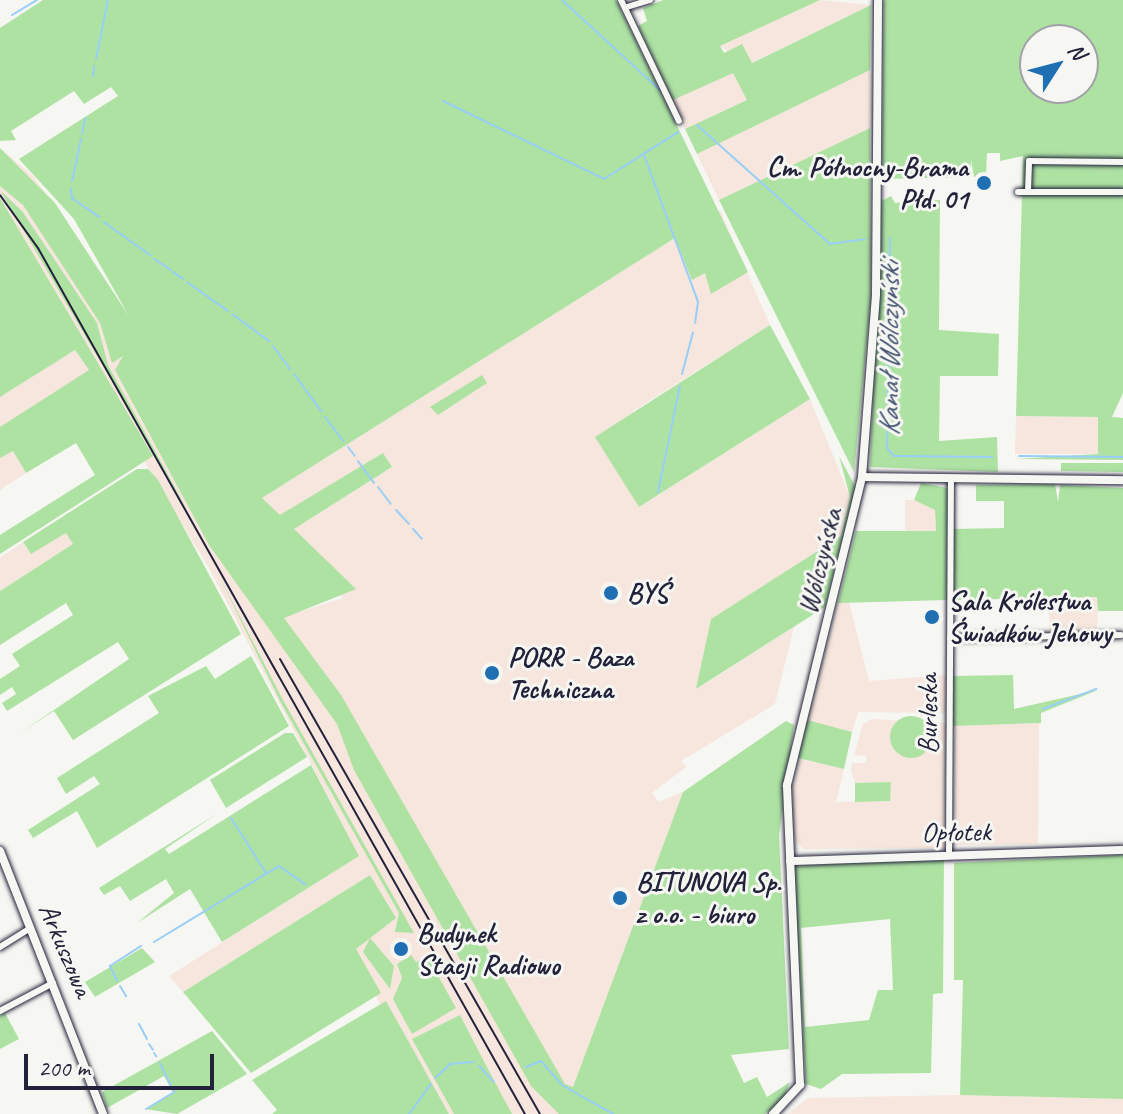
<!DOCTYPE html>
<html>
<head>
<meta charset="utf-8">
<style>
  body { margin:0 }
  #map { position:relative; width:1123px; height:1114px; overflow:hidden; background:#f6f6f2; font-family:Caveat,sans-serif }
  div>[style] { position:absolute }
  .built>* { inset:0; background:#f6e6dd }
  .green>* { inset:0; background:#aee2a3 }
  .round { border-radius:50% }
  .stream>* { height:2px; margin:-1px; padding:0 1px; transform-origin:1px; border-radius:1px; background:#98cef7 }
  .roads { filter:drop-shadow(0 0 2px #22223b) drop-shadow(0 0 2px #22223b) }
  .street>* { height:6px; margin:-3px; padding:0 3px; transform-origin:3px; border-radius:3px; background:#f6f6f2 }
  .secondary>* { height:8px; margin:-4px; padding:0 4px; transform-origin:4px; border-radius:4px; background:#f6f6f2 }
  .rail>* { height:2px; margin:-1px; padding:0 1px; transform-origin:1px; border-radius:1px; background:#22223b }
  .dots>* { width:22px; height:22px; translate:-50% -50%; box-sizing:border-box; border:4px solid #f6f6f2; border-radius:50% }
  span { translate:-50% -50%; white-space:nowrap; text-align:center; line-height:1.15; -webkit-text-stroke:6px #f6f6f2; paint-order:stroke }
  .poi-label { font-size:28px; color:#22223b; font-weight:700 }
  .right { translate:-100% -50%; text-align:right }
  .left { translate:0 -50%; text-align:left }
  .street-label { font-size:28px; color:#22223b }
  .water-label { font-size:30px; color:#455673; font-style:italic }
  .north { position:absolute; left:1019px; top:24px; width:80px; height:80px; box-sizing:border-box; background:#f6f6f2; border:2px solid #a1a1a9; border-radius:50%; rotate:54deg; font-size:22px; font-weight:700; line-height:32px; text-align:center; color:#22223b }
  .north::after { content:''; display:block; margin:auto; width:28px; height:36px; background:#1f6fb2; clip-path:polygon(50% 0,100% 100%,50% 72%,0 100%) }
  .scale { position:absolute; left:24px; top:1054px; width:190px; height:36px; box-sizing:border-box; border:4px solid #22223b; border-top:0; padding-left:10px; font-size:24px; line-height:28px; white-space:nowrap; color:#22223b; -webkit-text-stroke:6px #f6f6f2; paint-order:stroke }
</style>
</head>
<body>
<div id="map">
  <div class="built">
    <div style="clip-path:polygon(820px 0,871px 5px,751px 63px,719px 46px)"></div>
    <div style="clip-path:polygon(870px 70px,870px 128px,719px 200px,697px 154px)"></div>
    <div style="clip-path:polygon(733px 72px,747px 100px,685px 129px,673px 100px)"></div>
    <div style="clip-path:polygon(0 148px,33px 176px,97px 267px,284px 617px,343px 598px,294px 529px,391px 468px,383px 453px,280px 516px,262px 498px,720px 210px,770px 325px,633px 411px,640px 507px,810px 399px,850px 497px,841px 536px,711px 619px,697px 689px,794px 627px,775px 704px,681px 761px,686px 767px,652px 793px,658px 802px,683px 792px,573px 1087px,565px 1084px,576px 1114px,437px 1114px,348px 942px,370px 875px,183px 992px,169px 976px,359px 856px,209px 568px,89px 371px,0 427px,0 397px,75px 350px,0 229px)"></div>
    <div style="clip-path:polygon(1016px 416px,1098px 417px,1099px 454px,1015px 454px)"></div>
    <div style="clip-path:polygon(13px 451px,26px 473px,0 490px,0 458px)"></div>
    <div style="clip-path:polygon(905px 500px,925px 500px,935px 510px,936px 531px,905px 531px)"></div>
    <div style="clip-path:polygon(67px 532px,73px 544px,0 591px,0 558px,23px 542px,31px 553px)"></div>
    <div style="clip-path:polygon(1050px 597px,1098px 597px,1097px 633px,1049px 633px)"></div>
    <div style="clip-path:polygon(849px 602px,869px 681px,946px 675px,946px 713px,858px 712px,852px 732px,807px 721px,838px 603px)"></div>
    <div style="clip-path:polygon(872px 719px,946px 723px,944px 848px,803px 849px,792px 836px,789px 802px,800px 759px,844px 769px,836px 802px,890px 801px,890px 782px,855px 783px,851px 771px,852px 763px,866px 763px,866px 756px,854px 755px,863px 724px)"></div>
    <div style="clip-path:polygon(1039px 723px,1038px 844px,955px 845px,955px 726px)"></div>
    <div style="clip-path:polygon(960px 1095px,1123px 1099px,1123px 1114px,788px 1114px,808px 1098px)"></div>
  </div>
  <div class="green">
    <div style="clip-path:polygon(43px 0,616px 0,748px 272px,711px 294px,705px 273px,692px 280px,675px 238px,262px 498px,280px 515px,383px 453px,392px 467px,294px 529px,356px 589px,284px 618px,341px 695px,565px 1084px,573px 1087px,683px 792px,786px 721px,794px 725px,779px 835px,789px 1049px,731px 1055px,744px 1083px,757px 1077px,767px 1097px,790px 1082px,782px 1102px,765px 1114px,559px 1114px,531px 1086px,354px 770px,337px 724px,209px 545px,115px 370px,123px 356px,112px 363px,100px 323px,23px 205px,0 186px,0 148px,55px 203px,129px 316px,74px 219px,19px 159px,118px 96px,111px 87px,84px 104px,74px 91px,11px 131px,16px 140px,0 141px,0 28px)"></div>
    <div style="clip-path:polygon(663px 0,820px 0,720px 46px,724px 53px,742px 44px,752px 63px,871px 5px,870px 70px,697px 154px,685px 129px,747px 100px,733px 73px,673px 100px,638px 26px,647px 21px,643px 8px)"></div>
    <div style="clip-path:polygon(evenodd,884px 0,1123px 0,1123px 393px,1112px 417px,1123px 418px,1123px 460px,1015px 459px,1098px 454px,1098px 417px,1016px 416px,1023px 156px,1000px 161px,1000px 153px,987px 153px,986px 177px,974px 177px,971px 160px,970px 177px,882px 179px,884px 0,1035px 40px,1083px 40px,1083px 88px,1035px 88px,1035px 40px)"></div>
    <div style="clip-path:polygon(870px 128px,871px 298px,854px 472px,719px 200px)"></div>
    <div style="clip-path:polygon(0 190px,22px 211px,97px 323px,108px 365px,190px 515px)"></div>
    <div style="clip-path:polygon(891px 196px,895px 203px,940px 200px,939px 330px,999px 334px,998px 376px,940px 376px,939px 441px,997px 437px,998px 472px,870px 467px,881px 201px)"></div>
    <div style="clip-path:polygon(0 198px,153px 456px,0 554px,0 535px,95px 475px,76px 443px,26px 473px,13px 451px,0 458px,0 427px,89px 370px,75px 350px,0 397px)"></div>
    <div style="clip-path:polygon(770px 325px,810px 399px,639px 507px,595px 437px)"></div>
    <div style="clip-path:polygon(482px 375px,487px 383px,438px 415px,430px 407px)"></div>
    <div style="clip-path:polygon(839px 456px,856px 488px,825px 607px,696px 689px,711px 619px,841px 536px,850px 497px)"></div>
    <div style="clip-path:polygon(1061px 463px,1123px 463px,1123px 472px,1061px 471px)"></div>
    <div style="clip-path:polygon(137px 469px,148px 469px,158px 480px,241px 634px,73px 740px,54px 711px,20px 733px,129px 659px,118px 642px,7px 711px,2px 703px,16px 694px,12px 687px,0 695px,0 679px,20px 666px,12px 654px,73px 615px,66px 603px,0 645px,0 591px,73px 544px,66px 533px,31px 554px,23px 542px)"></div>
    <div style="clip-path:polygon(921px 483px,948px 488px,947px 600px,838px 603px,856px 531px,936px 531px,935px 510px,914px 500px)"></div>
    <div style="clip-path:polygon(1055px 484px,1058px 502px,1060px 485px,1123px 488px,1123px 611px,1098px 611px,1097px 597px,953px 600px,953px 529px,1004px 528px,1004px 501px,976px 501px,976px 485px)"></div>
    <div style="clip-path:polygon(217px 572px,283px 700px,414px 933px,395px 932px,399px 913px,280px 701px)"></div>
    <div style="clip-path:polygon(251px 656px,289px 726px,97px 848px,77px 811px,33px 838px,28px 830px,100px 784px,94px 776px,66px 794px,57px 778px,159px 713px,148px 696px,206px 666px,215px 679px)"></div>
    <div style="clip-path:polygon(1013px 675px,1014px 709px,1098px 690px,1041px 713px,1041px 723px,953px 726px,953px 676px)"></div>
    <div class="round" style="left:890px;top:716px;width:42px;height:42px"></div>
    <div style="clip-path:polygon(807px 720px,852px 732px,844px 769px,798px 758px)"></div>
    <div style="clip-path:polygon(285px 733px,293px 733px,307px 757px,226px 808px,210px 780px)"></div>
    <div style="clip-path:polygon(311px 765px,359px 856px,222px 942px,190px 889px,137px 923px,174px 893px,166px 879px,130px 901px,120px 886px,104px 895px,99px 888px,218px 813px,165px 849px,169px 854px)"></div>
    <div style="clip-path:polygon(891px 782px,890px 801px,855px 802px,855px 783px)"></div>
    <div style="clip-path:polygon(1123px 855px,1123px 1099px,960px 1095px,963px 980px,954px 980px,954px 863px)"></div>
    <div style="clip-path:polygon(evenodd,944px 858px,943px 993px,933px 994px,931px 1073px,842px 1074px,821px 1089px,806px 1084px,794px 866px,944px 858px,890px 919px,893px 990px,878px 990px,869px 1020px,805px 1027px,801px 928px,890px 919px)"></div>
    <div style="clip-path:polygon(370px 875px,396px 918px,356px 949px,381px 993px,251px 1073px,183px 992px)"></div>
    <div style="clip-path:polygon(370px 938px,394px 966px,390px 989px,363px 952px)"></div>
    <div style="clip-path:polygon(142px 948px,155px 962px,95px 997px,85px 982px)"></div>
    <div style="clip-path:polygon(411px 955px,416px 962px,427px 956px,456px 1008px,412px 1034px,393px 999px,402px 978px,397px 964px)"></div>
    <div style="clip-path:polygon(386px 1001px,449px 1114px,272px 1114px,277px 1110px,252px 1080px)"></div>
    <div style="clip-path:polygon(5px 1013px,19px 1039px,0 1049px,0 1016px)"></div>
    <div style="clip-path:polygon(460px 1015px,490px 1073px,512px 1114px,454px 1114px,412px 1039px)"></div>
    <div style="clip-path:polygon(212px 1031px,247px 1074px,177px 1114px,145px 1109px,173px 1093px,164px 1076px,107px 1108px,102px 1092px)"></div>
  </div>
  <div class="stream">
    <div style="left:562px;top:0;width:134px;rotate:42.6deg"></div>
    <div style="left:12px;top:15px;width:29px;rotate:-31deg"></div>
    <div style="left:96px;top:59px;width:60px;rotate:-78.5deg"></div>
    <div style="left:93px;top:76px;width:10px;rotate:-84deg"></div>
    <div style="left:443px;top:101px;width:179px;rotate:25.8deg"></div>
    <div style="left:604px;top:179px;width:88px;rotate:-32.4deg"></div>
    <div style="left:697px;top:125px;width:178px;rotate:41.8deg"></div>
    <div style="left:830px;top:244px;width:35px;rotate:-8deg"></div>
    <div style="left:82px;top:134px;width:16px;rotate:-79deg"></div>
    <div style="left:644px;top:155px;width:157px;rotate:69.8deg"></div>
    <div style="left:698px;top:302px;width:21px;rotate:98deg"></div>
    <div style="left:72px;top:181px;width:43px;rotate:-77.9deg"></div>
    <div style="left:71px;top:189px;width:9px;rotate:84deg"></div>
    <div style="left:72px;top:198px;width:33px;rotate:35deg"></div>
    <div style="left:104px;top:222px;width:57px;rotate:35.7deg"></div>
    <div style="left:890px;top:238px;width:210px;rotate:90.8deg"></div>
    <div style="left:887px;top:448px;width:11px;rotate:49deg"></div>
    <div style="left:894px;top:456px;width:98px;rotate:0.6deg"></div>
    <div style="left:154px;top:259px;width:20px;rotate:33deg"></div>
    <div style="left:173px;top:272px;width:12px;rotate:35deg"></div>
    <div style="left:187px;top:282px;width:50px;rotate:35.3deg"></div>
    <div style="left:232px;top:314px;width:46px;rotate:36.1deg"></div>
    <div style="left:273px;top:346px;width:29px;rotate:54deg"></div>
    <div style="left:294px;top:374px;width:46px;rotate:53.9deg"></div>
    <div style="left:682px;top:374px;width:43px;rotate:-75.3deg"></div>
    <div style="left:325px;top:417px;width:30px;rotate:53deg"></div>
    <div style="left:348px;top:447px;width:11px;rotate:52deg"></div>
    <div style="left:1019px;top:456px;width:104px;rotate:0.6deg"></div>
    <div style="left:358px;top:461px;width:27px;rotate:54deg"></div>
    <div style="left:378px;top:487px;width:21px;rotate:53deg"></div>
    <div style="left:658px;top:492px;width:108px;rotate:-78.3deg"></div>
    <div style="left:396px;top:510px;width:19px;rotate:47deg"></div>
    <div style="left:413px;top:529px;width:13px;rotate:48deg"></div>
    <div style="left:1043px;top:709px;width:57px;rotate:-20.7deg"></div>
    <div style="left:231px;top:818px;width:65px;rotate:57.5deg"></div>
    <div style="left:154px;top:942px;width:146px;rotate:-31.3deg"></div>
    <div style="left:279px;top:866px;width:32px;rotate:35deg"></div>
    <div style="left:117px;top:981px;width:17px;rotate:-115deg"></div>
    <div style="left:110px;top:966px;width:37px;rotate:-33deg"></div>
    <div style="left:120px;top:986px;width:12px;rotate:59deg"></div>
    <div style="left:139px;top:1024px;width:17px;rotate:62deg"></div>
    <div style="left:149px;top:1044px;width:7px;rotate:56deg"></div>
    <div style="left:154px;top:1053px;width:4px;rotate:56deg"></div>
    <div style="left:479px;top:1066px;width:22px;rotate:47deg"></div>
    <div style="left:526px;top:1067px;width:16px;rotate:-22deg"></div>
    <div style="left:541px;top:1061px;width:32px;rotate:49deg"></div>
    <div style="left:562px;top:1085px;width:59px;rotate:29.6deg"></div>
    <div style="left:435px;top:1078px;width:21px;rotate:-43deg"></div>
    <div style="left:450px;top:1064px;width:23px;rotate:-5deg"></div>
    <div style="left:146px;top:1109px;width:33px;rotate:-31deg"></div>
    <div style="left:174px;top:1092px;width:32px;rotate:-116deg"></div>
    <div style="left:409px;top:1114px;width:37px;rotate:-54deg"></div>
  </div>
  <div class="roads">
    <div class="street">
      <div style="left:621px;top:0;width:134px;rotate:64.4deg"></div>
      <div style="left:627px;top:7px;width:24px;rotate:-17deg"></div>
      <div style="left:1018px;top:192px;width:105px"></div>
      <div style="left:1028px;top:192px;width:31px;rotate:-88deg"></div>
      <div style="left:1029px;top:161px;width:94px;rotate:0.6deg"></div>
      <div style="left:950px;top:638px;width:171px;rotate:-1deg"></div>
      <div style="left:949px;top:854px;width:376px;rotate:-89.7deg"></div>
      <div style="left:0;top:947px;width:36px;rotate:-32deg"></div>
      <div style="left:0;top:1011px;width:60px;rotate:-27.8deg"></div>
    </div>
    <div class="secondary">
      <div style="left:862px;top:477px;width:261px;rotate:0.7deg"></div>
      <div style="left:0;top:851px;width:282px;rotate:68.6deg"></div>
      <div style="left:790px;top:861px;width:333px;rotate:-1.9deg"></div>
      <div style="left:773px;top:1114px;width:40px;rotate:-47deg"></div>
      <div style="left:800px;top:1085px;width:300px;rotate:-92.5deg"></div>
      <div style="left:787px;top:785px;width:317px;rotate:-76.3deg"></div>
      <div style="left:862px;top:477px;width:184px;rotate:-85.6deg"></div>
      <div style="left:876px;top:294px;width:294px;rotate:-89.6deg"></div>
    </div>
  </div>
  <div class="rail">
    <div style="left:0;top:195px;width:65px;rotate:54.4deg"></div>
    <div style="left:38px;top:248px;width:994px;rotate:60.65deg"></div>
    <div style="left:280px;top:659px;width:524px;rotate:60.26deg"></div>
  </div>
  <div class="dots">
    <div style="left:984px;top:183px;background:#1f6fb2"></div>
    <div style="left:611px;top:593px;background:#1f6fb2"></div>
    <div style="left:932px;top:617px;background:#1f6fb2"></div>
    <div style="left:492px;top:673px;background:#1f6fb2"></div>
    <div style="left:620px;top:898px;background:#1f6fb2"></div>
    <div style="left:401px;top:949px;background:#1f6fb2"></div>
  </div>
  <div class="poi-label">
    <span class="right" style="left:968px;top:183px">Cm. Północny-Brama<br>Płd. 01</span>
    <span class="left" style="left:627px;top:593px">BYŚ</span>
    <span class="left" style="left:948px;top:617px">Sala Królestwa<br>Świadków Jehowy</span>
    <span class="left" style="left:508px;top:673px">PORR - Baza<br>Techniczna</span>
    <span class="left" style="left:636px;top:898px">BITUNOVA Sp.<br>z o.o. - biuro</span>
    <span class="left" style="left:417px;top:949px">Budynek<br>Stacji Radiowo</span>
  </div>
  <div class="street-label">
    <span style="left:820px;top:561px;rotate:-76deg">Wólczyńska</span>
    <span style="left:928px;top:714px;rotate:-90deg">Burleska</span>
    <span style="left:956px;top:832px;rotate:-1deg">Opłotek</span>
    <span style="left:66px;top:950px;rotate:67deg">Arkuszowa</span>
  </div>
  <div class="water-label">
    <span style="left:889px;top:349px;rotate:-90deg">Kanał Wólczyński</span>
  </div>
  <div class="north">N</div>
  <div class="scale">200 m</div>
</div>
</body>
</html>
